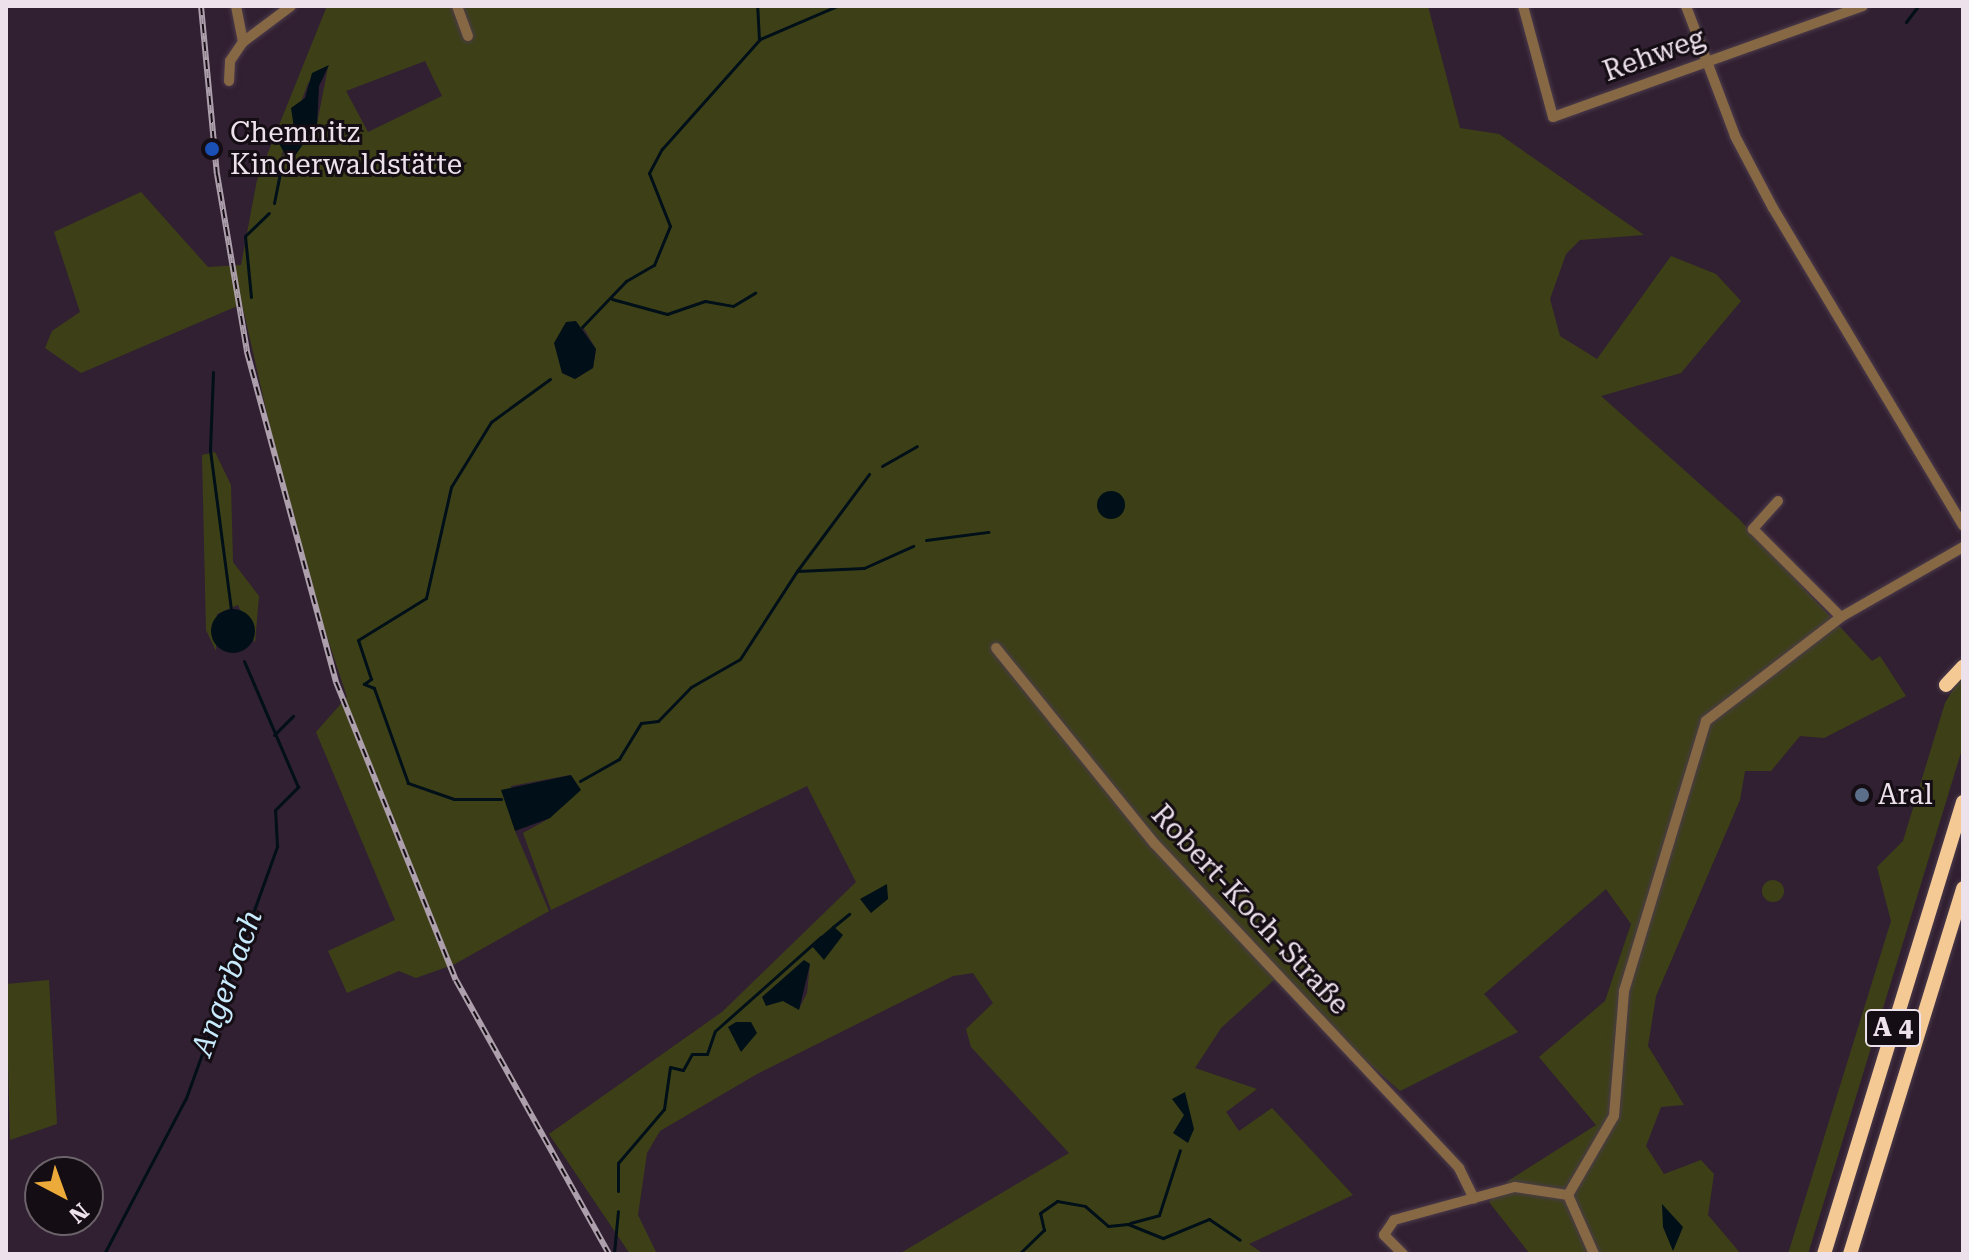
<!DOCTYPE html>
<html>
<head>
<meta charset="utf-8">
<style>
  body { margin:0 }
  #map { position:relative; width:1969px; height:1260px; overflow:hidden; background:#312031; font-family:"Roboto Serif",serif }
  div>[style] { position:absolute }
  .green>* { inset:0; background:#3d4017 }
  .round { border-radius:50% }
  .water>* { inset:0; background:#000f18 }
  .stream>* { height:3px; margin:-1.5px; padding:0 1.5px; transform-origin:1.5px; border-radius:1.5px; background:#000f18 }
  .roads { filter:drop-shadow(0 0 2px #4b3b4b) drop-shadow(0 0 2px #4b3b4b) }
  .minor>* { height:10px; margin:-5px; padding:0 5px; transform-origin:5px; border-radius:5px; background:#866844 }
  .highway>* { height:14px; margin:-7px; padding:0 7px; transform-origin:7px; border-radius:7px; background:#f5c994 }
  .rail>* { height:6px; margin-top:-3px; transform-origin:0; background:repeating-linear-gradient(90deg,#150d14 0 9px,#ad9fac 0 18px); box-sizing:border-box; border-block:2px solid #ad9fac }
  .dots>* { width:22px; height:22px; translate:-50% -50%; box-sizing:border-box; border:4px solid #150d14; border-radius:50% }
  span { translate:-50% -50%; white-space:nowrap; text-align:center; line-height:1.15; -webkit-text-stroke:6px #150d14; paint-order:stroke }
  .shield-label span { padding:2px 6px; background:#150d14; border:2px solid; border-radius:6px; -webkit-text-stroke-width:0 }
  .shield-label { font-size:26px; color:#ede1ec; font-weight:700 }
  .street-label { font-size:28px; color:#ede1ec }
  .poi-label { font-size:28px; color:#ede1ec }
  .left { translate:0 -50%; text-align:left }
  .water-label { font-size:30px; color:#c7eafd; font-style:italic }
  .frame { position:absolute; inset:0; border:8px solid #ede1ec; pointer-events:none }
  .north { position:absolute; left:24px; top:1156px; width:80px; height:80px; box-sizing:border-box; background:#150d14; border:2px solid #6b626a; border-radius:50%; rotate:139deg; font-size:22px; font-weight:700; line-height:32px; text-align:center; color:#ede1ec }
  .north::after { content:''; display:block; margin:auto; width:28px; height:36px; background:#ebaa39; clip-path:polygon(50% 0,100% 100%,50% 72%,0 100%) }
</style>
</head>
<body>
<div id="map">
  <div class="green">
    <div style="clip-path:polygon(evenodd,327px 6px,1428px 6px,1460px 128px,1499px 134px,1644px 235px,1580px 240px,1566px 254px,1550px 299px,1560px 336px,1597px 359px,1671px 256px,1716px 274px,1741px 301px,1681px 373px,1601px 396px,1738px 518px,1872px 661px,1880px 656px,1906px 696px,1824px 738px,1800px 736px,1771px 771px,1745px 771px,1740px 800px,1656px 996px,1648px 1046px,1684px 1105px,1661px 1107px,1646px 1146px,1664px 1174px,1701px 1160px,1714px 1174px,1708px 1215px,1741px 1254px,1530px 1254px,1489px 1202px,1508px 1181px,1596px 1125px,1539px 1057px,1605px 1001px,1631px 924px,1606px 889px,1484px 994px,1518px 1032px,1400px 1091px,1274px 980px,1221px 1028px,1195px 1068px,1257px 1089px,1226px 1112px,1239px 1131px,1272px 1108px,1353px 1195px,1249px 1244px,1264px 1254px,899px 1254px,1069px 1153px,971px 1047px,966px 1029px,993px 1003px,973px 973px,953px 976px,757px 1074px,660px 1131px,647px 1153px,638px 1215px,657px 1254px,630px 1254px,549px 1134px,722px 1012px,856px 882px,807px 786px,551px 910px,523px 833px,550px 818px,570px 775px,511px 786px,515px 831px,549px 911px,455px 964px,416px 978px,399px 971px,347px 993px,328px 951px,395px 920px,316px 732px,347px 697px,297px 546px,242px 304px,81px 373px,45px 348px,52px 331px,80px 312px,54px 232px,141px 192px,208px 267px,241px 265px,257px 180px,327px 6px,425px 61px,442px 96px,368px 132px,346px 91px,425px 61px,327px 6px,328px 67px,317px 124px,281px 157px,308px 83px,328px 67px,327px 6px,583px 327px,596px 349px,593px 368px,575px 379px,562px 373px,560px 363px,583px 327px,327px 6px,810px 964px,807px 993px,799px 1009px,783px 1001px,810px 964px)"></div>
    <div style="clip-path:polygon(215px 452px,231px 485px,233px 562px,259px 596px,255px 643px,238px 605px,217px 614px,216px 651px,206px 630px,202px 455px)"></div>
    <div style="clip-path:polygon(1963px 673px,1963px 746px,1808px 1254px,1788px 1254px,1891px 921px,1877px 867px,1903px 841px,1945px 703px)"></div>
    <div class="round" style="left:1762px;top:880px;width:22px;height:22px"></div>
    <div style="clip-path:polygon(49px 980px,57px 1124px,10px 1140px,6px 984px)"></div>
  </div>
  <div class="water">
    <div style="clip-path:polygon(329px 65px,319px 86px,317px 124px,290px 163px,277px 140px,294px 128px,291px 108px,305px 98px,312px 73px)"></div>
    <div style="clip-path:polygon(576px 321px,596px 349px,593px 368px,575px 379px,562px 373px,554px 343px,566px 322px)"></div>
    <div class="round" style="left:1097px;top:491px;width:28px;height:28px"></div>
    <div class="round" style="left:211px;top:609px;width:44px;height:44px"></div>
    <div style="clip-path:polygon(571px 775px,581px 790px,550px 818px,515px 831px,501px 790px)"></div>
    <div style="clip-path:polygon(887px 884px,888px 899px,871px 913px,860px 899px)"></div>
    <div style="clip-path:polygon(833px 926px,843px 935px,824px 960px,811px 945px)"></div>
    <div style="clip-path:polygon(804px 960px,810px 964px,799px 1010px,783px 1001px,766px 1006px,762px 997px)"></div>
    <div style="clip-path:polygon(736px 1022px,751px 1022px,757px 1033px,741px 1052px,728px 1027px)"></div>
    <div style="clip-path:polygon(1185px 1092px,1194px 1129px,1188px 1143px,1173px 1133px,1184px 1115px,1172px 1099px)"></div>
    <div style="clip-path:polygon(1662px 1204px,1683px 1227px,1673px 1251px,1663px 1227px)"></div>
  </div>
  <div class="stream">
    <div style="left:1906px;top:22px;width:20px;rotate:-53deg"></div>
    <div style="left:760px;top:39px;width:84px;rotate:-23.2deg"></div>
    <div style="left:274px;top:203px;width:46px;rotate:-78.7deg"></div>
    <div style="left:251px;top:297px;width:61px;rotate:-95.6deg"></div>
    <div style="left:245px;top:236px;width:33px;rotate:-44deg"></div>
    <div style="left:612px;top:299px;width:57px;rotate:15.3deg"></div>
    <div style="left:667px;top:314px;width:40px;rotate:-18.9deg"></div>
    <div style="left:705px;top:301px;width:28px;rotate:10deg"></div>
    <div style="left:733px;top:306px;width:26px;rotate:-31deg"></div>
    <div style="left:582px;top:327px;width:64px;rotate:-46.3deg"></div>
    <div style="left:626px;top:281px;width:32px;rotate:-30deg"></div>
    <div style="left:654px;top:265px;width:42px;rotate:-67.7deg"></div>
    <div style="left:670px;top:226px;width:57px;rotate:-111.6deg"></div>
    <div style="left:649px;top:173px;width:27px;rotate:-62deg"></div>
    <div style="left:662px;top:149px;width:146px;rotate:-48.3deg"></div>
    <div style="left:759px;top:40px;width:34px;rotate:-93deg"></div>
    <div style="left:213px;top:372px;width:78px;rotate:92.2deg"></div>
    <div style="left:210px;top:450px;width:161px;rotate:82.5deg"></div>
    <div style="left:882px;top:466px;width:40px;rotate:-29.7deg"></div>
    <div style="left:926px;top:540px;width:63px;rotate:-7.4deg"></div>
    <div style="left:797px;top:571px;width:121px;rotate:-53.4deg"></div>
    <div style="left:274px;top:735px;width:27px;rotate:-45deg"></div>
    <div style="left:580px;top:781px;width:45px;rotate:-29.4deg"></div>
    <div style="left:619px;top:759px;width:42px;rotate:-58.6deg"></div>
    <div style="left:641px;top:723px;width:17px;rotate:-7deg"></div>
    <div style="left:658px;top:721px;width:47px;rotate:-45.9deg"></div>
    <div style="left:691px;top:687px;width:56px;rotate:-29.7deg"></div>
    <div style="left:740px;top:659px;width:105px;rotate:-57.1deg"></div>
    <div style="left:797px;top:571px;width:67px;rotate:-2.6deg"></div>
    <div style="left:864px;top:568px;width:54px;rotate:-24.2deg"></div>
    <div style="left:501px;top:799px;width:47px;rotate:180deg"></div>
    <div style="left:454px;top:799px;width:49px;rotate:-160.8deg"></div>
    <div style="left:408px;top:783px;width:101px;rotate:-109.7deg"></div>
    <div style="left:374px;top:688px;width:11px;rotate:-158deg"></div>
    <div style="left:364px;top:684px;width:9px;rotate:-36deg"></div>
    <div style="left:371px;top:679px;width:41px;rotate:-108.4deg"></div>
    <div style="left:358px;top:640px;width:80px;rotate:-31.7deg"></div>
    <div style="left:426px;top:598px;width:114px;rotate:-77.3deg"></div>
    <div style="left:451px;top:487px;width:76px;rotate:-58.4deg"></div>
    <div style="left:491px;top:422px;width:73px;rotate:-36.1deg"></div>
    <div style="left:833px;top:927px;width:21px;rotate:-39deg"></div>
    <div style="left:618px;top:1191px;width:28px;rotate:-90deg"></div>
    <div style="left:618px;top:1163px;width:71px;rotate:-49.6deg"></div>
    <div style="left:664px;top:1109px;width:42px;rotate:-81.9deg"></div>
    <div style="left:670px;top:1067px;width:13px;rotate:13deg"></div>
    <div style="left:683px;top:1070px;width:18px;rotate:-61deg"></div>
    <div style="left:692px;top:1054px;width:15px"></div>
    <div style="left:707px;top:1054px;width:24px;rotate:-71deg"></div>
    <div style="left:715px;top:1031px;width:142px;rotate:-41.6deg"></div>
    <div style="left:1130px;top:1223px;width:30px;rotate:-15deg"></div>
    <div style="left:1159px;top:1215px;width:68px;rotate:-72.1deg"></div>
    <div style="left:614px;top:1253px;width:42px;rotate:-84.6deg"></div>
    <div style="left:104px;top:1254px;width:176px;rotate:-62.3deg"></div>
    <div style="left:186px;top:1098px;width:268px;rotate:-70.1deg"></div>
    <div style="left:277px;top:846px;width:36px;rotate:-93deg"></div>
    <div style="left:275px;top:810px;width:33px;rotate:-45deg"></div>
    <div style="left:298px;top:787px;width:137px;rotate:-113.2deg"></div>
    <div style="left:902px;top:1254px;width:28px"></div>
    <div style="left:971px;top:1254px;width:30px"></div>
    <div style="left:1019px;top:1254px;width:35px;rotate:-44deg"></div>
    <div style="left:1044px;top:1230px;width:17px;rotate:-103deg"></div>
    <div style="left:1040px;top:1213px;width:21px;rotate:-35deg"></div>
    <div style="left:1057px;top:1201px;width:28px;rotate:10deg"></div>
    <div style="left:1085px;top:1206px;width:30px;rotate:41deg"></div>
    <div style="left:1108px;top:1226px;width:20px;rotate:-6deg"></div>
    <div style="left:1128px;top:1224px;width:38px;rotate:22deg"></div>
    <div style="left:1163px;top:1238px;width:50px;rotate:-22.4deg"></div>
    <div style="left:1209px;top:1219px;width:37px;rotate:34deg"></div>
  </div>
  <div class="roads">
    <div class="minor">
      <div style="left:236px;top:6px;width:37px;rotate:79deg"></div>
      <div style="left:243px;top:42px;width:60px;rotate:-36.9deg"></div>
      <div style="left:457px;top:6px;width:32px;rotate:70deg"></div>
      <div style="left:1523px;top:6px;width:115px;rotate:74.9deg"></div>
      <div style="left:1553px;top:117px;width:329px;rotate:-19.7deg"></div>
      <div style="left:1686px;top:6px;width:139px;rotate:69.3deg"></div>
      <div style="left:1735px;top:136px;width:81px;rotate:62.2deg"></div>
      <div style="left:1773px;top:208px;width:370px;rotate:59.1deg"></div>
      <div style="left:229px;top:81px;width:20px;rotate:-87deg"></div>
      <div style="left:230px;top:61px;width:23px;rotate:-56deg"></div>
      <div style="left:1778px;top:501px;width:38px;rotate:132deg"></div>
      <div style="left:1753px;top:529px;width:124px;rotate:45deg"></div>
      <div style="left:996px;top:648px;width:252px;rotate:51deg"></div>
      <div style="left:1155px;top:844px;width:444px;rotate:46.8deg"></div>
      <div style="left:1459px;top:1168px;width:34px;rotate:64deg"></div>
      <div style="left:1403px;top:1254px;width:27px;rotate:-135deg"></div>
      <div style="left:1384px;top:1235px;width:18px;rotate:-56deg"></div>
      <div style="left:1394px;top:1220px;width:125px;rotate:-15.3deg"></div>
      <div style="left:1515px;top:1187px;width:54px;rotate:8.6deg"></div>
      <div style="left:1594px;top:1254px;width:64px;rotate:-113.8deg"></div>
      <div style="left:1568px;top:1195px;width:91px;rotate:-59.8deg"></div>
      <div style="left:1614px;top:1116px;width:125px;rotate:-85.4deg"></div>
      <div style="left:1624px;top:991px;width:282px;rotate:-73.1deg"></div>
      <div style="left:1706px;top:721px;width:170px;rotate:-37.6deg"></div>
      <div style="left:1841px;top:617px;width:141px;rotate:-29.8deg"></div>
    </div>
    <div class="highway">
      <div style="left:1946px;top:685px;width:25px;rotate:-47deg"></div>
      <div style="left:1824px;top:1254px;width:473px;rotate:-72.9deg"></div>
      <div style="left:1850px;top:1254px;width:383px;rotate:-72.8deg"></div>
    </div>
  </div>
  <div class="rail">
    <div style="left:201px;top:6px;width:169px;rotate:84.6deg"></div>
    <div style="left:217px;top:174px;width:181px;rotate:80.4deg"></div>
    <div style="left:247px;top:352px;width:342px;rotate:74.9deg"></div>
    <div style="left:336px;top:682px;width:321px;rotate:68.1deg"></div>
    <div style="left:456px;top:980px;width:314px;rotate:60.8deg"></div>
  </div>
  <div class="dots">
    <div style="left:212px;top:149px;background:#1a4fb4"></div>
    <div style="left:1862px;top:795px;background:#5c6f8a"></div>
  </div>
  <div class="shield-label">
    <span style="left:1893px;top:1028px">A 4</span>
  </div>
  <div class="street-label">
    <span style="left:1654px;top:55px;rotate:-20deg">Rehweg</span>
    <span style="left:1250px;top:910px;rotate:47deg">Robert-Koch-Straße</span>
  </div>
  <div class="poi-label">
    <span class="left" style="left:230px;top:149px">Chemnitz<br>Kinderwaldstätte</span>
    <span class="left" style="left:1878px;top:795px">Aral</span>
  </div>
  <div class="water-label">
    <span style="left:227px;top:983px;rotate:-70deg">Angerbach</span>
  </div>
  <div class="frame"></div>
  <div class="north">N</div>
</div>
</body>
</html>
